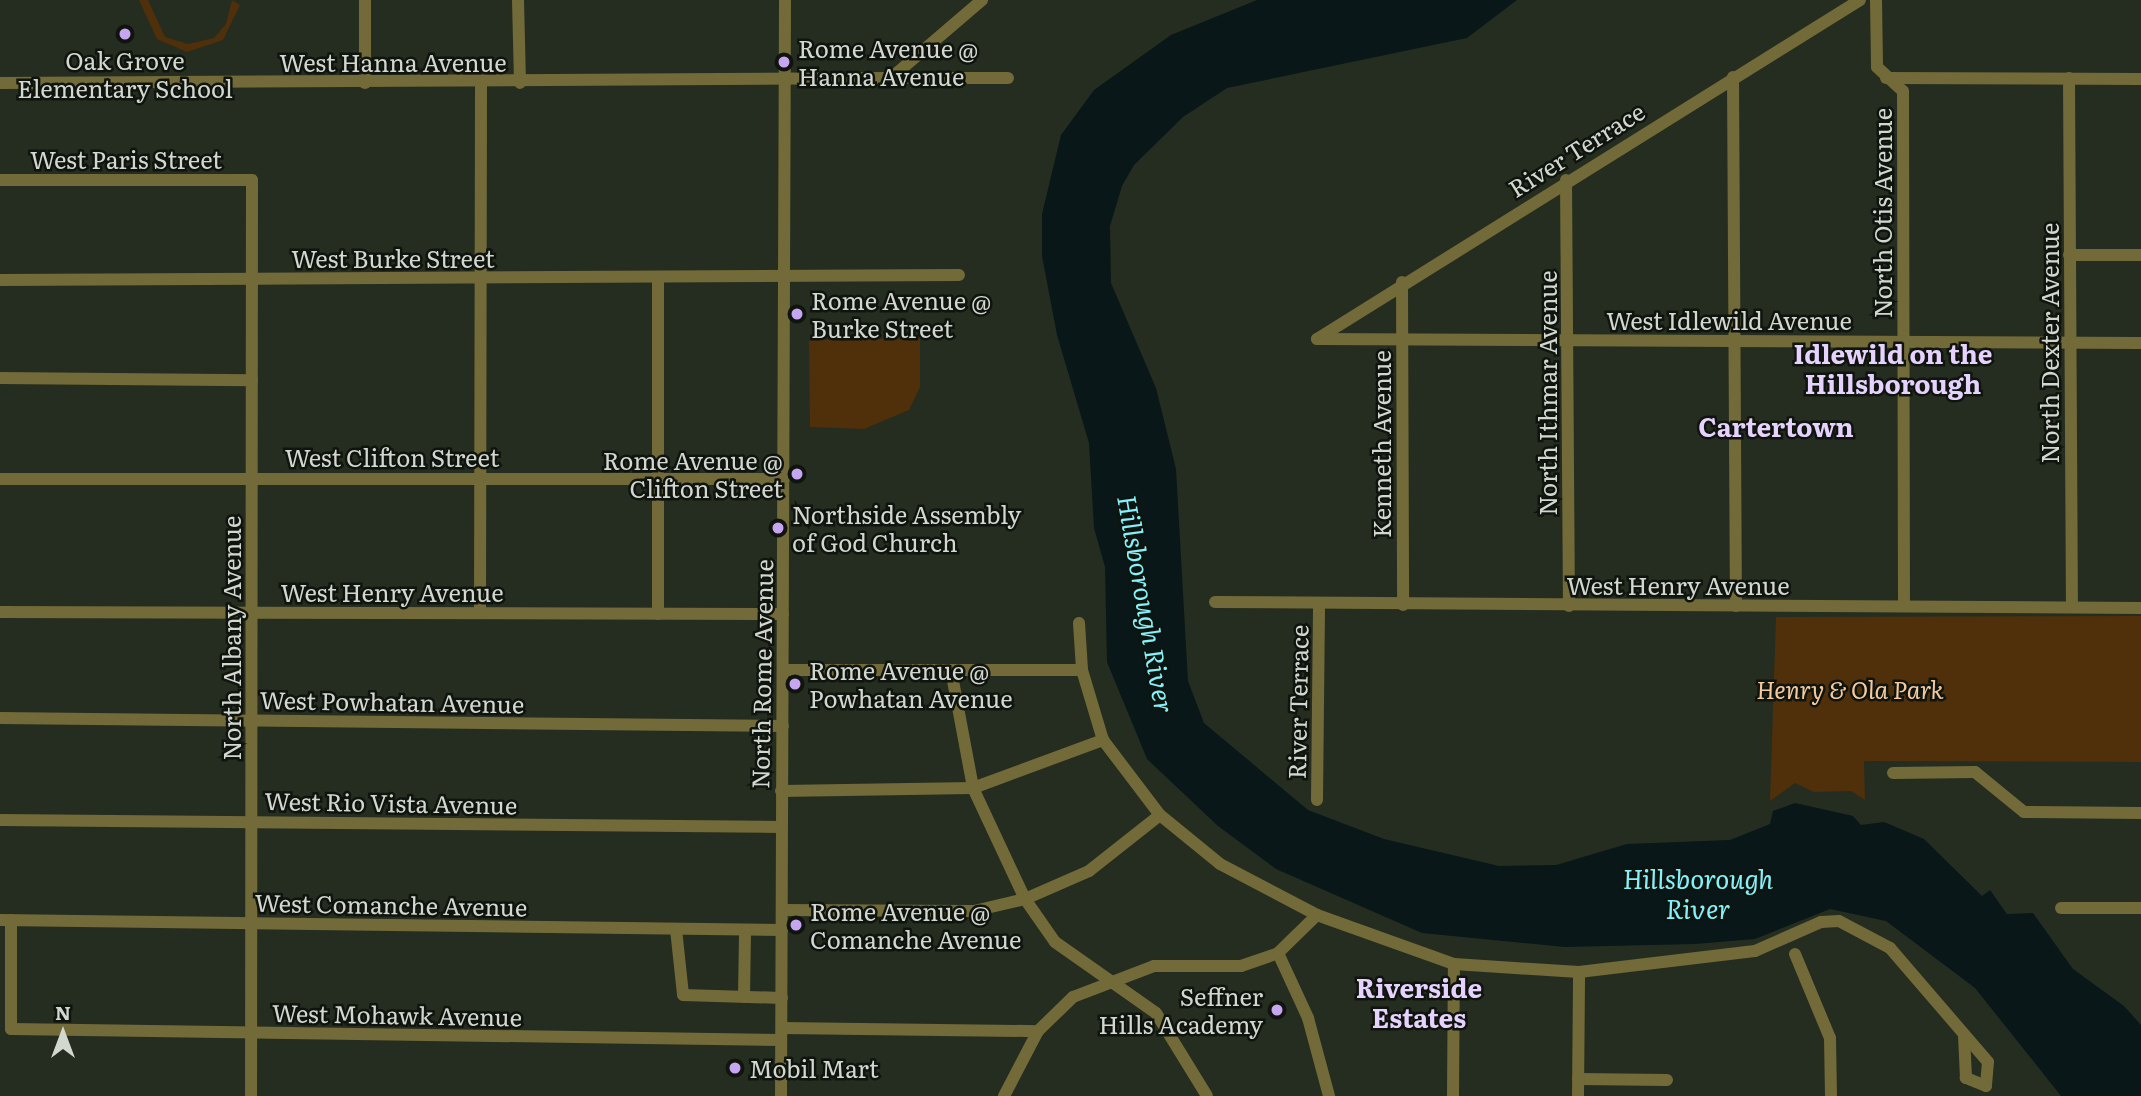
<!DOCTYPE html>
<html>
<head>
<meta charset="utf-8">
<style>
  body { margin:0 }
  #map { position:relative; width:2141px; height:1096px; overflow:hidden; background:#242d1f; font-family:Literata,serif }
  div>[style] { position:absolute }
  .green>* { inset:0; background:#4f300a }
  .water>* { inset:0; background:#091718 }
  .minor>* { height:12px; margin:-6px; padding:0 6px; transform-origin:6px; border-radius:6px; background:#726a38 }
  .dots>* { width:19px; height:19px; translate:-50% -50%; box-sizing:border-box; border:4px solid #10140e; border-radius:50% }
  span { translate:-50% -50%; white-space:nowrap; text-align:center; line-height:1.15; -webkit-text-stroke:5px #10140e; paint-order:stroke }
  .poi-label { font-size:24px; color:#d2d7cf }
  .left { translate:0 -50%; text-align:left }
  .right { translate:-100% -50%; text-align:right }
  .street-label { font-size:24px; color:#d2d7cf }
  .park-label { font-size:24px; color:#f6c99d; font-style:italic }
  .neighbourhood-label { font-size:26px; color:#e5d3fe; font-weight:700 }
  .water-label { font-size:26px; color:#83f2fb; font-style:italic }
  .north { position:absolute; left:28px; top:998px; width:70px; height:70px; -webkit-text-stroke:5px #10140e; paint-order:stroke; rotate:0deg; font-size:19px; font-weight:700; line-height:28px; text-align:center; color:#d2d7cf }
  .north::after { content:''; display:block; margin:auto; width:24px; height:32px; background:#d2d7cf; clip-path:polygon(50% 0,100% 100%,50% 72%,0 100%) }
</style>
</head>
<body>
<div id="map">
  <div class="green">
    <div style="clip-path:polygon(139px 0,148px 0,165px 37px,188px 44px,214px 38px,226px 24px,232px 0,240px 5px,223px 40px,187px 52px,157px 39px)"></div>
    <div style="clip-path:polygon(920px 338px,920px 387px,909px 410px,864px 429px,810px 427px,809px 340px)"></div>
    <div style="clip-path:polygon(2141px 616px,2141px 762px,1864px 761px,1865px 800px,1851px 791px,1814px 792px,1795px 783px,1770px 801px,1776px 617px)"></div>
  </div>
  <div class="water">
    <div style="clip-path:polygon(1257px 0,1517px 0,1467px 38px,1227px 88px,1183px 117px,1134px 165px,1122px 186px,1110px 226px,1111px 283px,1156px 388px,1176px 469px,1188px 681px,1204px 723px,1308px 810px,1384px 839px,1499px 866px,1556px 865px,1627px 844px,1730px 840px,1770px 824px,1773px 811px,1795px 803px,1853px 816px,1861px 825px,1884px 822px,1924px 839px,1982px 896px,1990px 890px,2007px 914px,2033px 913px,2073px 969px,2124px 1006px,2141px 1025px,2141px 1096px,2061px 1096px,1975px 988px,1886px 921px,1830px 909px,1755px 939px,1695px 944px,1565px 947px,1422px 933px,1276px 869px,1218px 826px,1147px 759px,1107px 662px,1105px 567px,1094px 528px,1089px 443px,1057px 335px,1042px 256px,1042px 214px,1061px 135px,1094px 90px,1171px 35px)"></div>
  </div>
  <div class="minor">
    <div style="left:518px;top:0;width:83px;rotate:88.6deg"></div>
    <div style="left:1876px;top:0;width:67px;rotate:89.1deg"></div>
    <div style="left:1877px;top:67px;width:35px;rotate:43deg"></div>
    <div style="left:1903px;top:91px;width:515px;rotate:89.89deg"></div>
    <div style="left:1733px;top:77px;width:529px;rotate:89.68deg"></div>
    <div style="left:891px;top:78px;width:117px"></div>
    <div style="left:1886px;top:78px;width:255px;rotate:0.2deg"></div>
    <div style="left:2069px;top:78px;width:529px;rotate:89.68deg"></div>
    <div style="left:0;top:83px;width:891px;rotate:-0.32deg"></div>
    <div style="left:891px;top:78px;width:120px;rotate:-40.6deg"></div>
    <div style="left:365px;top:83px;width:83px;rotate:-90deg"></div>
    <div style="left:0;top:180px;width:252px"></div>
    <div style="left:252px;top:180px;width:916px;rotate:90.06deg"></div>
    <div style="left:1566px;top:180px;width:426px;rotate:89.6deg"></div>
    <div style="left:2069px;top:255px;width:72px"></div>
    <div style="left:658px;top:279px;width:335px;rotate:90deg"></div>
    <div style="left:0;top:280px;width:959px;rotate:-0.3deg"></div>
    <div style="left:1402px;top:282px;width:323px;rotate:89.8deg"></div>
    <div style="left:1317px;top:339px;width:824px;rotate:0.28deg"></div>
    <div style="left:1317px;top:339px;width:640px;rotate:-31.98deg"></div>
    <div style="left:0;top:378px;width:252px;rotate:0.5deg"></div>
    <div style="left:0;top:479px;width:784px"></div>
    <div style="left:1215px;top:602px;width:926px;rotate:0.37deg"></div>
    <div style="left:0;top:612px;width:783px;rotate:0.15deg"></div>
    <div style="left:480px;top:613px;width:530px;rotate:-89.89deg"></div>
    <div style="left:1079px;top:623px;width:47px;rotate:86.3deg"></div>
    <div style="left:1082px;top:670px;width:73px;rotate:73.3deg"></div>
    <div style="left:1103px;top:740px;width:94px;rotate:52.8deg"></div>
    <div style="left:1160px;top:815px;width:77px;rotate:39.2deg"></div>
    <div style="left:1220px;top:864px;width:110px;rotate:27.7deg"></div>
    <div style="left:1317px;top:915px;width:145px;rotate:19.7deg"></div>
    <div style="left:1454px;top:964px;width:125px;rotate:3.7deg"></div>
    <div style="left:1579px;top:972px;width:177px;rotate:-6.8deg"></div>
    <div style="left:1755px;top:951px;width:72px;rotate:-23.7deg"></div>
    <div style="left:1821px;top:922px;width:18px;rotate:-3deg"></div>
    <div style="left:1839px;top:921px;width:58px;rotate:27.9deg"></div>
    <div style="left:1890px;top:948px;width:150px;rotate:49.3deg"></div>
    <div style="left:1988px;top:1062px;width:24px;rotate:95deg"></div>
    <div style="left:1986px;top:1086px;width:22px;rotate:-158deg"></div>
    <div style="left:1966px;top:1078px;width:43px;rotate:-92.7deg"></div>
    <div style="left:783px;top:670px;width:299px"></div>
    <div style="left:951px;top:670px;width:120px;rotate:79.4deg"></div>
    <div style="left:973px;top:788px;width:123px;rotate:64.9deg"></div>
    <div style="left:1025px;top:899px;width:52px;rotate:55.1deg"></div>
    <div style="left:1055px;top:942px;width:123px;rotate:35.1deg"></div>
    <div style="left:1156px;top:1013px;width:97px;rotate:58.4deg"></div>
    <div style="left:0;top:718px;width:783px;rotate:0.59deg"></div>
    <div style="left:1893px;top:773px;width:82px;rotate:-0.7deg"></div>
    <div style="left:1975px;top:772px;width:63px;rotate:39.2deg"></div>
    <div style="left:2024px;top:812px;width:117px;rotate:0.5deg"></div>
    <div style="left:781px;top:791px;width:192px;rotate:-0.9deg"></div>
    <div style="left:973px;top:788px;width:139px;rotate:-20.3deg"></div>
    <div style="left:1317px;top:800px;width:196px;rotate:-89.4deg"></div>
    <div style="left:0;top:820px;width:781px;rotate:0.51deg"></div>
    <div style="left:2061px;top:908px;width:80px"></div>
    <div style="left:782px;top:910px;width:192px;rotate:0.3deg"></div>
    <div style="left:974px;top:911px;width:52px;rotate:-13.2deg"></div>
    <div style="left:1025px;top:899px;width:70px;rotate:-23.6deg"></div>
    <div style="left:1089px;top:871px;width:90px;rotate:-38.3deg"></div>
    <div style="left:0;top:920px;width:782px;rotate:0.73deg"></div>
    <div style="left:11px;top:920px;width:109px;rotate:90deg"></div>
    <div style="left:11px;top:1029px;width:770px;rotate:0.82deg"></div>
    <div style="left:676px;top:929px;width:66px;rotate:83.9deg"></div>
    <div style="left:683px;top:995px;width:99px;rotate:1.7deg"></div>
    <div style="left:1278px;top:953px;width:72px;rotate:65.2deg"></div>
    <div style="left:1308px;top:1018px;width:81px;rotate:74.9deg"></div>
    <div style="left:1795px;top:954px;width:91px;rotate:67.4deg"></div>
    <div style="left:1830px;top:1038px;width:58px;rotate:89deg"></div>
    <div style="left:744px;top:997px;width:67px;rotate:-89.1deg"></div>
    <div style="left:782px;top:1028px;width:256px;rotate:0.7deg"></div>
    <div style="left:1038px;top:1031px;width:49px;rotate:-44.2deg"></div>
    <div style="left:1073px;top:997px;width:87px;rotate:-20.9deg"></div>
    <div style="left:1154px;top:966px;width:87px"></div>
    <div style="left:1241px;top:966px;width:39px;rotate:-19deg"></div>
    <div style="left:1278px;top:953px;width:54px;rotate:-44.3deg"></div>
    <div style="left:1578px;top:1079px;width:89px;rotate:0.6deg"></div>
    <div style="left:781px;top:1096px;width:1096px;rotate:-89.79deg"></div>
    <div style="left:1004px;top:1096px;width:73px;rotate:-62.4deg"></div>
    <div style="left:1453px;top:1096px;width:132px;rotate:-89.6deg"></div>
    <div style="left:1578px;top:1096px;width:124px;rotate:-89.5deg"></div>
  </div>
  <div class="dots">
    <div style="left:125px;top:34px;background:#c6a6f0"></div>
    <div style="left:784px;top:62px;background:#c6a6f0"></div>
    <div style="left:797px;top:314px;background:#c6a6f0"></div>
    <div style="left:797px;top:474px;background:#c6a6f0"></div>
    <div style="left:778px;top:528px;background:#c6a6f0"></div>
    <div style="left:795px;top:684px;background:#c6a6f0"></div>
    <div style="left:796px;top:925px;background:#c6a6f0"></div>
    <div style="left:1277px;top:1010px;background:#c6a6f0"></div>
    <div style="left:735px;top:1068px;background:#c6a6f0"></div>
  </div>
  <div class="poi-label">
    <span class="left" style="left:798px;top:62px">Rome Avenue @<br>Hanna Avenue</span>
    <span style="left:125px;top:74px">Oak Grove<br>Elementary School</span>
    <span class="left" style="left:811px;top:314px">Rome Avenue @<br>Burke Street</span>
    <span class="right" style="left:783px;top:474px">Rome Avenue @<br>Clifton Street</span>
    <span class="left" style="left:792px;top:528px">Northside Assembly<br>of God Church</span>
    <span class="left" style="left:809px;top:684px">Rome Avenue @<br>Powhatan Avenue</span>
    <span class="left" style="left:810px;top:925px">Rome Avenue @<br>Comanche Avenue</span>
    <span class="right" style="left:1263px;top:1010px">Seffner<br>Hills Academy</span>
    <span class="left" style="left:749px;top:1068px">Mobil Mart</span>
  </div>
  <div class="street-label">
    <span style="left:393px;top:62px">West Hanna Avenue</span>
    <span style="left:1576px;top:149px;rotate:-32deg">River Terrace</span>
    <span style="left:126px;top:159px">West Paris Street</span>
    <span style="left:1882px;top:213px;rotate:-90deg">North Otis Avenue</span>
    <span style="left:393px;top:258px">West Burke Street</span>
    <span style="left:1729px;top:320px">West Idlewild Avenue</span>
    <span style="left:2049px;top:343px;rotate:-90deg">North Dexter Avenue</span>
    <span style="left:1547px;top:393px;rotate:-90deg">North Ithmar Avenue</span>
    <span style="left:1381px;top:444px;rotate:-90deg">Kenneth Avenue</span>
    <span style="left:392px;top:457px">West Clifton Street</span>
    <span style="left:1678px;top:585px">West Henry Avenue</span>
    <span style="left:392px;top:592px">West Henry Avenue</span>
    <span style="left:231px;top:638px;rotate:-90deg">North Albany Avenue</span>
    <span style="left:761px;top:674px;rotate:-89deg">North Rome Avenue</span>
    <span style="left:392px;top:701px;rotate:1deg">West Powhatan Avenue</span>
    <span style="left:1297px;top:702px;rotate:-89deg">River Terrace</span>
    <span style="left:391px;top:802px;rotate:1deg">West Rio Vista Avenue</span>
    <span style="left:391px;top:904px;rotate:1deg">West Comanche Avenue</span>
    <span style="left:397px;top:1014px;rotate:1deg">West Mohawk Avenue</span>
  </div>
  <div class="park-label">
    <span style="left:1850px;top:689px">Henry &amp; Ola Park</span>
  </div>
  <div class="neighbourhood-label">
    <span style="left:1893px;top:368px">Idlewild on the<br>Hillsborough</span>
    <span style="left:1776px;top:426px">Cartertown</span>
    <span style="left:1419px;top:1002px">Riverside<br>Estates</span>
  </div>
  <div class="water-label">
    <span style="left:1147px;top:604px;rotate:80deg">Hillsborough River</span>
    <span style="left:1698px;top:893px">Hillsborough<br>River</span>
  </div>
  <div class="north">N</div>
</div>
</body>
</html>
